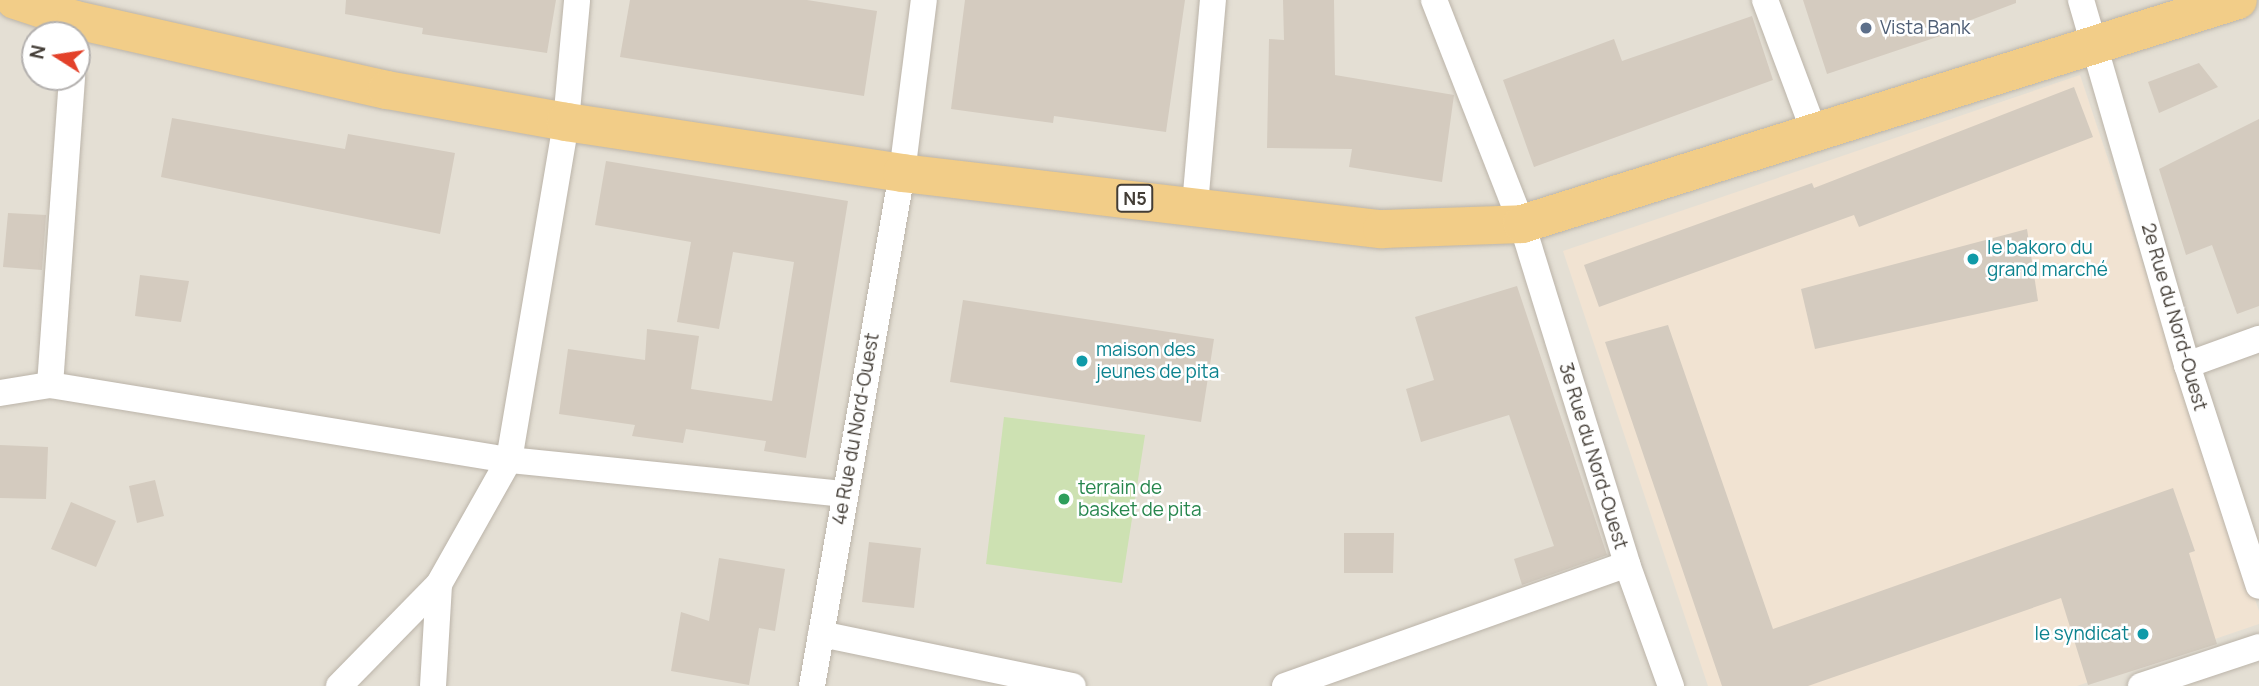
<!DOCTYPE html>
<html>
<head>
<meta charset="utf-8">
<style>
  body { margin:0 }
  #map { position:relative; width:2259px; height:686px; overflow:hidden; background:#f1ede6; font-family:Manrope,sans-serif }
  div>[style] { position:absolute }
  .residential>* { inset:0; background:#e4dfd4 }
  .commercial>* { inset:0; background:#f1e3d2 }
  .green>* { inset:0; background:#cde1b2 }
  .building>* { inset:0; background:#d4cbbf }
  .roads { filter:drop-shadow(0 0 2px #bbb4a9) drop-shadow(0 0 2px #bbb4a9) }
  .minor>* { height:26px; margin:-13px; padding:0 13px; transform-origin:13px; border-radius:13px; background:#fff }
  .trunk>* { height:38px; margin:-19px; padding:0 19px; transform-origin:19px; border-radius:19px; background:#f2cd88 }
  .dots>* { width:19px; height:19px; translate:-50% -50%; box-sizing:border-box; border:4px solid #fff; border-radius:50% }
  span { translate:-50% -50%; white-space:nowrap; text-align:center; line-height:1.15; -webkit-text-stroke:5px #fff; paint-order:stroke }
  .shield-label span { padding:2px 5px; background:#fff; border:2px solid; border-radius:5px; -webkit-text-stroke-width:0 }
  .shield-label { font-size:18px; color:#433d36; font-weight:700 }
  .service-label { font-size:19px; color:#4e5e75 }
  .left { translate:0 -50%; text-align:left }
  .culture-label { font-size:19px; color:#0d838f }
  .right { translate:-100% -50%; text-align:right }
  .street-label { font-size:19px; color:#433d36 }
  .leisure-label { font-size:19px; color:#27864d }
  .north { position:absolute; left:21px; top:21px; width:70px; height:70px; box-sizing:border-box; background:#fff; border:2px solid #b4b1af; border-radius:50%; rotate:282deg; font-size:19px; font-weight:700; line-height:28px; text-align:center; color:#433d36 }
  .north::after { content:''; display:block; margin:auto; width:24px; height:32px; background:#e3412a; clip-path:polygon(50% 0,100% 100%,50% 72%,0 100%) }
</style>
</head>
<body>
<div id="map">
  <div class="residential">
    <div style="clip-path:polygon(evenodd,0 0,2259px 0,2259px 686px,0 686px,0 0,35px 35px,77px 35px,77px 77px,35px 77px,35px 35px)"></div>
  </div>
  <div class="commercial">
    <div style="clip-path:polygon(2080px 75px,2259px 611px,2259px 624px,2077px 686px,1708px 686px,1563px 251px)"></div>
  </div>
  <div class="green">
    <div style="clip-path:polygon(1004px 417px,1145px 435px,1122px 583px,986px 564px)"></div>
  </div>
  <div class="building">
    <div style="clip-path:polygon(346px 0,556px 0,547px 53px,422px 34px,423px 28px,345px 14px)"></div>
    <div style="clip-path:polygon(630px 0,807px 0,877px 11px,864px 96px,620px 57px)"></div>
    <div style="clip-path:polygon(965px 0,1185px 0,1166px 132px,1054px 116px,1053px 123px,951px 109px)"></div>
    <div style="clip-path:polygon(1283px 0,1334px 0,1335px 75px,1454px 95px,1442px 182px,1349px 167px,1352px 149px,1267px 148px,1269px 39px,1284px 40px)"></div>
    <div style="clip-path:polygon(1803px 0,2016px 0,2016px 3px,1939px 32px,1940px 36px,1827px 74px)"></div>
    <div style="clip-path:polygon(1752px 16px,1773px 80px,1534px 167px,1503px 80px,1614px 39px,1622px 61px)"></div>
    <div style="clip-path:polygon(2199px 63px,2218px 87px,2159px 113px,2148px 82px)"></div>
    <div style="clip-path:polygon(2074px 87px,2093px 137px,1859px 227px,1854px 215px,1599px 307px,1584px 265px,1812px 183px,1814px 188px)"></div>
    <div style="clip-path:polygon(172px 118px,345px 149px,348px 134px,455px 153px,440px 234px,161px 177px)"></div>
    <div style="clip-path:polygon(2259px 119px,2259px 306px,2237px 314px,2212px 245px,2186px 255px,2159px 169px)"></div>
    <div style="clip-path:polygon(606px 161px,848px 201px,806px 458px,764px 451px,766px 441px,686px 429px,683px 443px,632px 436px,635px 425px,559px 414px,568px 349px,645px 360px,647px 329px,699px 336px,691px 389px,772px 401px,794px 262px,733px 252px,719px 329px,677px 322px,691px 242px,595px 225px)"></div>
    <div style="clip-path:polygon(8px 213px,46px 215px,42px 270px,3px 267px)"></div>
    <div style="clip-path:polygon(2027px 229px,2038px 301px,1815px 349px,1801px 289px)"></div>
    <div style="clip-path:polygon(140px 275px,189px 281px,181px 322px,135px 316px)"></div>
    <div style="clip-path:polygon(1517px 286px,1607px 555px,1522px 585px,1514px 559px,1554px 546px,1509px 415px,1421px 442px,1406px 389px,1434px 380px,1415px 317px)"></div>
    <div style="clip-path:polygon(963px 300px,1214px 339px,1201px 422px,950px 382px)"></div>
    <div style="clip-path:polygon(1668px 325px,1773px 629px,2173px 488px,2195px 551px,2189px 553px,2217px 644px,2088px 685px,2061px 598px,1808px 686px,1722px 686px,1605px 342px)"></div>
    <div style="clip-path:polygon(0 445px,48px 447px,46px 499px,0 498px)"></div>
    <div style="clip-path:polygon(155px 480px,164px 516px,137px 523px,129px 486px)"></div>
    <div style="clip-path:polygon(71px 502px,116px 521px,96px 567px,51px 549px)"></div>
    <div style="clip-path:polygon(1344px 533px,1394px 533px,1393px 573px,1344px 573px)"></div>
    <div style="clip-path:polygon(869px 542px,921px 548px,914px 608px,862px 602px)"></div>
    <div style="clip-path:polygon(719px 558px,785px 569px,775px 631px,759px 628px,749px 685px,671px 671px,681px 612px,709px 621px)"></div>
  </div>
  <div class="roads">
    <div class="minor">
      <div style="left:1434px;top:0;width:241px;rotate:68.6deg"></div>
      <div style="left:1522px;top:224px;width:356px;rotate:72.8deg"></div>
      <div style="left:1627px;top:564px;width:130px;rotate:70.2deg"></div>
      <div style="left:1765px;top:0;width:143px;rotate:69.5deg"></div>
      <div style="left:2081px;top:0;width:380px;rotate:73.8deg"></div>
      <div style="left:2187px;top:365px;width:232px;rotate:72deg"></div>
      <div style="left:1195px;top:205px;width:206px;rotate:-85deg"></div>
      <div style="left:2187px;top:365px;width:77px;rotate:-19.9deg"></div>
      <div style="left:50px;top:385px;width:309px;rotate:-85.9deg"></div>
      <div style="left:0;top:393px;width:51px;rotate:-9.1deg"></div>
      <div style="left:50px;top:385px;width:465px;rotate:9.3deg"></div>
      <div style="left:509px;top:460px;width:337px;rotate:5.8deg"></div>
      <div style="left:821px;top:634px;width:257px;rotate:11.7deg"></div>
      <div style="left:339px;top:686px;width:143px;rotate:-45.6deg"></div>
      <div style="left:439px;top:584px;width:142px;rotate:-60.6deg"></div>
      <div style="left:509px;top:460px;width:343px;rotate:-80.4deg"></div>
      <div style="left:566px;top:122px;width:122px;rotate:-84.8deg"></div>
      <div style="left:433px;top:686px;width:102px;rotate:-86.6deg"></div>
      <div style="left:812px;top:686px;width:521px;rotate:-80.05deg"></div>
      <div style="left:902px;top:173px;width:174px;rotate:-82.8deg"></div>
      <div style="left:1285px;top:686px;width:363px;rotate:-19.6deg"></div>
      <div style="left:2141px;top:686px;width:124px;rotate:-18.3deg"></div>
    </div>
    <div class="trunk">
      <div style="left:15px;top:0;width:64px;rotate:18.2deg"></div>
      <div style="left:76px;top:20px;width:319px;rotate:12.7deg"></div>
      <div style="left:387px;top:90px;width:182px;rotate:10.1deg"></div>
      <div style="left:566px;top:122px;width:340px;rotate:8.6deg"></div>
      <div style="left:902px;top:173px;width:483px;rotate:6.7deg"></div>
      <div style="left:1382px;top:229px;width:140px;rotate:-2deg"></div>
      <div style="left:1522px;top:224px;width:750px;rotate:-17.37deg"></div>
    </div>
  </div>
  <div class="dots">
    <div style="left:1866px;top:28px;background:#5c6f8a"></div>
    <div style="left:1973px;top:259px;background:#0f9aa8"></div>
    <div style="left:1082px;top:361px;background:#0f9aa8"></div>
    <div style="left:1064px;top:499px;background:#2e9e5b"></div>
    <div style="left:2143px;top:634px;background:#0f9aa8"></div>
  </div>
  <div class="shield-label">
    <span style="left:1135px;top:198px">N5</span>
  </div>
  <div class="service-label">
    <span class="left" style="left:1880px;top:28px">Vista Bank</span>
  </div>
  <div class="culture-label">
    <span class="left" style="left:1987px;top:259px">le bakoro du<br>grand marché</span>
    <span class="left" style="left:1096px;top:361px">maison des<br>jeunes de pita</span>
    <span class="right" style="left:2129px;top:634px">le syndicat</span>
  </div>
  <div class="street-label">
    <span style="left:2174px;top:317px;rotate:74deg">2e Rue du Nord-Ouest</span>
    <span style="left:856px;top:429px;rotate:-80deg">4e Rue du Nord-Ouest</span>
    <span style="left:1593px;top:456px;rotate:73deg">3e Rue du Nord-Ouest</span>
  </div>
  <div class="leisure-label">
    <span class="left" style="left:1078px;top:499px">terrain de<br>basket de pita</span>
  </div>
  <div class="north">N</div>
</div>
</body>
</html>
